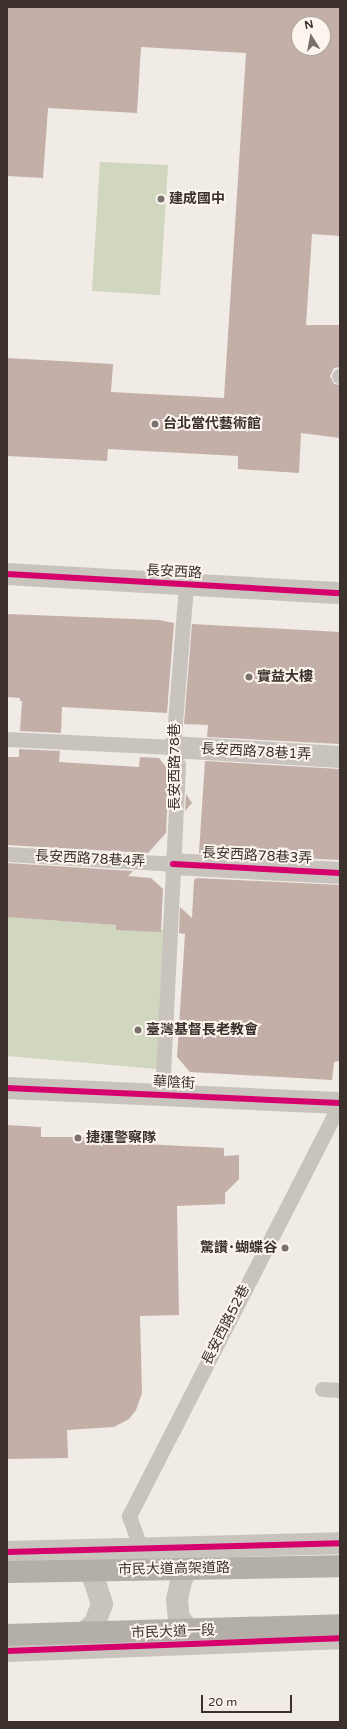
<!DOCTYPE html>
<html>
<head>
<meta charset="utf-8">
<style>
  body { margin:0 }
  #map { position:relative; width:347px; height:1729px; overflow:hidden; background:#f0ebe5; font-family:"Varela Round","Noto Sans TC",sans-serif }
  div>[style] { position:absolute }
  .green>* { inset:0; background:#d1d6bf }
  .building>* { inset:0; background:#c3afa7 }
  .service>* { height:15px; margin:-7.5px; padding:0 7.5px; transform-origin:7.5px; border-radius:7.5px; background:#c9c3be }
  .minor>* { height:22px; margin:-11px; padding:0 11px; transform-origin:11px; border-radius:11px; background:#c9c3be }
  .tertiary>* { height:22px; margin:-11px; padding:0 11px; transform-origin:11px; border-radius:11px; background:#c9c3be }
  .trunk>* { height:22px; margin:-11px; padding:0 11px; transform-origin:11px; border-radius:11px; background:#b4aea8 }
  .cycleway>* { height:6px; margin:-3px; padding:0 3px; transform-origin:3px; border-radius:3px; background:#d6006c }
  .dots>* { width:11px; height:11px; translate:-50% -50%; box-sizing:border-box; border:2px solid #fbf5ee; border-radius:50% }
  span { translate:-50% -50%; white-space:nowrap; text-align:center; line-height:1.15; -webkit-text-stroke:4px #fbf5ee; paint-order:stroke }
  .poi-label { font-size:14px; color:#3b302b; font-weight:700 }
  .left { translate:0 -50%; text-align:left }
  .right { translate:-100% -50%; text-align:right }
  .street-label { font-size:14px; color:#3b302b }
  .frame { position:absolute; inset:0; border:8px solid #3b302b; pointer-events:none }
  .north { position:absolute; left:291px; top:16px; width:40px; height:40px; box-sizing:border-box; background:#fbf5ee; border:1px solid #aea6a0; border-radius:50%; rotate:349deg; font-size:11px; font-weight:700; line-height:16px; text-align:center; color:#3b302b }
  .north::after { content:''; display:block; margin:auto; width:14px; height:18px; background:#7a716c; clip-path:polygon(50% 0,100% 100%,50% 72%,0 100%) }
  .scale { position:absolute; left:201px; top:1695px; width:91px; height:18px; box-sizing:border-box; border:2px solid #3b302b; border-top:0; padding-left:5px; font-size:12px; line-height:14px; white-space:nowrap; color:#3b302b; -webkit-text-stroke:3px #fbf5ee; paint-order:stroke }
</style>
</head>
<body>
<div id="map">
  <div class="green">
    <div style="clip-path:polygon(100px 162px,168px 165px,160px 295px,92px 291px)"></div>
    <div style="clip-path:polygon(7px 917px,116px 925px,116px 930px,163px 930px,157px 1069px,7px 1056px)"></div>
  </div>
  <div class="building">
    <div style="clip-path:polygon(evenodd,7px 7px,340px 7px,340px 236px,312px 234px,306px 325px,340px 325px,340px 367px,334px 368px,330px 376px,334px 384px,340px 385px,340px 438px,301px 433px,299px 473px,238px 469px,238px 456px,108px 449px,107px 461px,7px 456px,7px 358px,113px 364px,111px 392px,224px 398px,246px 53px,141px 47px,137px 113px,48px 108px,43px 178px,7px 176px,7px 7px,299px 24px,323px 24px,323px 48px,299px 48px,299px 24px)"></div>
    <div style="clip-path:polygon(7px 614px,159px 620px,174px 623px,167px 713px,62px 707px,61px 733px,20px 731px,22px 701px,20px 701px,20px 698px,7px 697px)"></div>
    <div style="clip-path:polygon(192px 624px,340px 632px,340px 744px,207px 737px,208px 725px,184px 724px)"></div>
    <div style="clip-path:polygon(19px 749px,60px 751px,59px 762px,139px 767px,140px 757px,159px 758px,169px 771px,166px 833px,148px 853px,7px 845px,7px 757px,19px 757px)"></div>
    <div style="clip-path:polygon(205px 761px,340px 769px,340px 860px,199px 853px)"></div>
    <div style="clip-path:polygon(186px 794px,192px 803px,185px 811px)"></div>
    <div style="clip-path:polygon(7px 863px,133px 871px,128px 876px,151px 878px,163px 889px,161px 932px,116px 930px,116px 925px,7px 917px)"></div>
    <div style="clip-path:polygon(197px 878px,340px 885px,340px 1061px,334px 1062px,332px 1080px,190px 1072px,177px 1057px,185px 934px,179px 933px,180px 907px,192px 918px,194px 880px)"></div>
    <div style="clip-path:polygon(7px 1125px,41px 1127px,41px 1137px,107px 1137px,142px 1142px,142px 1144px,224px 1148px,224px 1156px,239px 1155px,239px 1179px,225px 1193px,225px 1204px,177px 1206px,179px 1315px,140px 1316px,142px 1393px,136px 1410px,129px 1419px,114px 1427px,67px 1430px,68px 1458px,7px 1459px)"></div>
  </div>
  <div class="service">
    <div style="left:339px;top:376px;width:1px"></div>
    <div style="left:7px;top:739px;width:166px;rotate:2.8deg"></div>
    <div style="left:7px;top:854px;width:166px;rotate:3.4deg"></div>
    <div style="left:162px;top:1094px;width:329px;rotate:-87.2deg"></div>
    <div style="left:178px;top:765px;width:19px;rotate:-106deg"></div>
    <div style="left:173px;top:747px;width:164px;rotate:-85.4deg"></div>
    <div style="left:322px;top:1389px;width:18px;rotate:3deg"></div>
    <div style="left:141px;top:1549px;width:35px;rotate:-110deg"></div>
    <div style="left:129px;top:1516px;width:464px;rotate:-62.9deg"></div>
  </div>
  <div class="minor">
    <div style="left:173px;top:747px;width:167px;rotate:3.4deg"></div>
    <div style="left:173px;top:864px;width:167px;rotate:3.1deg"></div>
    <div style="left:7px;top:1088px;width:333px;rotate:2.6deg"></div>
  </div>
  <div class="tertiary">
    <div style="left:7px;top:574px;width:334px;rotate:3.3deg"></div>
    <div style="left:7px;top:1552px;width:333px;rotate:-1.5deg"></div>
    <div style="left:197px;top:1555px;width:11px;rotate:135deg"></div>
    <div style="left:189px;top:1563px;width:20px;rotate:114deg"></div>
    <div style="left:181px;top:1581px;width:19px;rotate:102deg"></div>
    <div style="left:177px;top:1600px;width:18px;rotate:84deg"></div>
    <div style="left:179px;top:1618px;width:31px;rotate:50deg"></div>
    <div style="left:74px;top:1642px;width:28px;rotate:-42deg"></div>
    <div style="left:95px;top:1623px;width:20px;rotate:-70deg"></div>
    <div style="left:102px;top:1604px;width:23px;rotate:-108deg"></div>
    <div style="left:95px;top:1582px;width:17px;rotate:-114deg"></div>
    <div style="left:88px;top:1566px;width:13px;rotate:-135deg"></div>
    <div style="left:7px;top:1651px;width:333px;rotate:-2.2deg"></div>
  </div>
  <div class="trunk">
    <div style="left:7px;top:1572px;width:333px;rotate:-1deg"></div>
    <div style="left:7px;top:1635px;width:333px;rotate:-1.7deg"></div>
  </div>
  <div class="cycleway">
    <div style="left:7px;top:574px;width:334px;rotate:3.3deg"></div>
    <div style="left:173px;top:864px;width:167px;rotate:3.1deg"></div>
    <div style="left:7px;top:1088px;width:333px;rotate:2.6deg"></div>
    <div style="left:7px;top:1552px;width:333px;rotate:-1.5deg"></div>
    <div style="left:7px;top:1651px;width:333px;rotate:-2.2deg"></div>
  </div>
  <div class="dots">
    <div style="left:161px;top:199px;background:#7a716c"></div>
    <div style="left:155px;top:424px;background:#7a716c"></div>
    <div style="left:249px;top:677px;background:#7a716c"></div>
    <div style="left:138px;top:1030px;background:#7a716c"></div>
    <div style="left:78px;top:1138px;background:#7a716c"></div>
    <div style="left:285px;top:1248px;background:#7a716c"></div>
  </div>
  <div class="poi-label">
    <span class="left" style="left:169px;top:199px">建成國中</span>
    <span class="left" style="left:163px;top:424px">台北當代藝術館</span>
    <span class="left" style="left:257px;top:677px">實益大樓</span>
    <span class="left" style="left:146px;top:1030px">臺灣基督長老教會</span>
    <span class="left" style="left:86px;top:1138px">捷運警察隊</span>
    <span class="right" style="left:277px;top:1248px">驚讚･蝴蝶谷</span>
  </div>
  <div class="street-label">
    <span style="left:174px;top:572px;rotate:3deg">長安西路</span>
    <span style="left:256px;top:752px;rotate:3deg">長安西路78巷1弄</span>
    <span style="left:175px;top:767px;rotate:-90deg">長安西路78巷</span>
    <span style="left:257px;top:856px;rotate:3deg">長安西路78巷3弄</span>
    <span style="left:90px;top:859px;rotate:3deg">長安西路78巷4弄</span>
    <span style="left:174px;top:1083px;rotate:3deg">華陰街</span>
    <span style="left:226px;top:1325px;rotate:-63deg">長安西路52巷</span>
    <span style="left:174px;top:1569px;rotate:-1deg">市民大道高架道路</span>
    <span style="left:173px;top:1632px;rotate:-2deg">市民大道一段</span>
  </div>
  <div class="frame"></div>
  <div class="north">N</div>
  <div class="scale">20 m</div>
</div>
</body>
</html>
